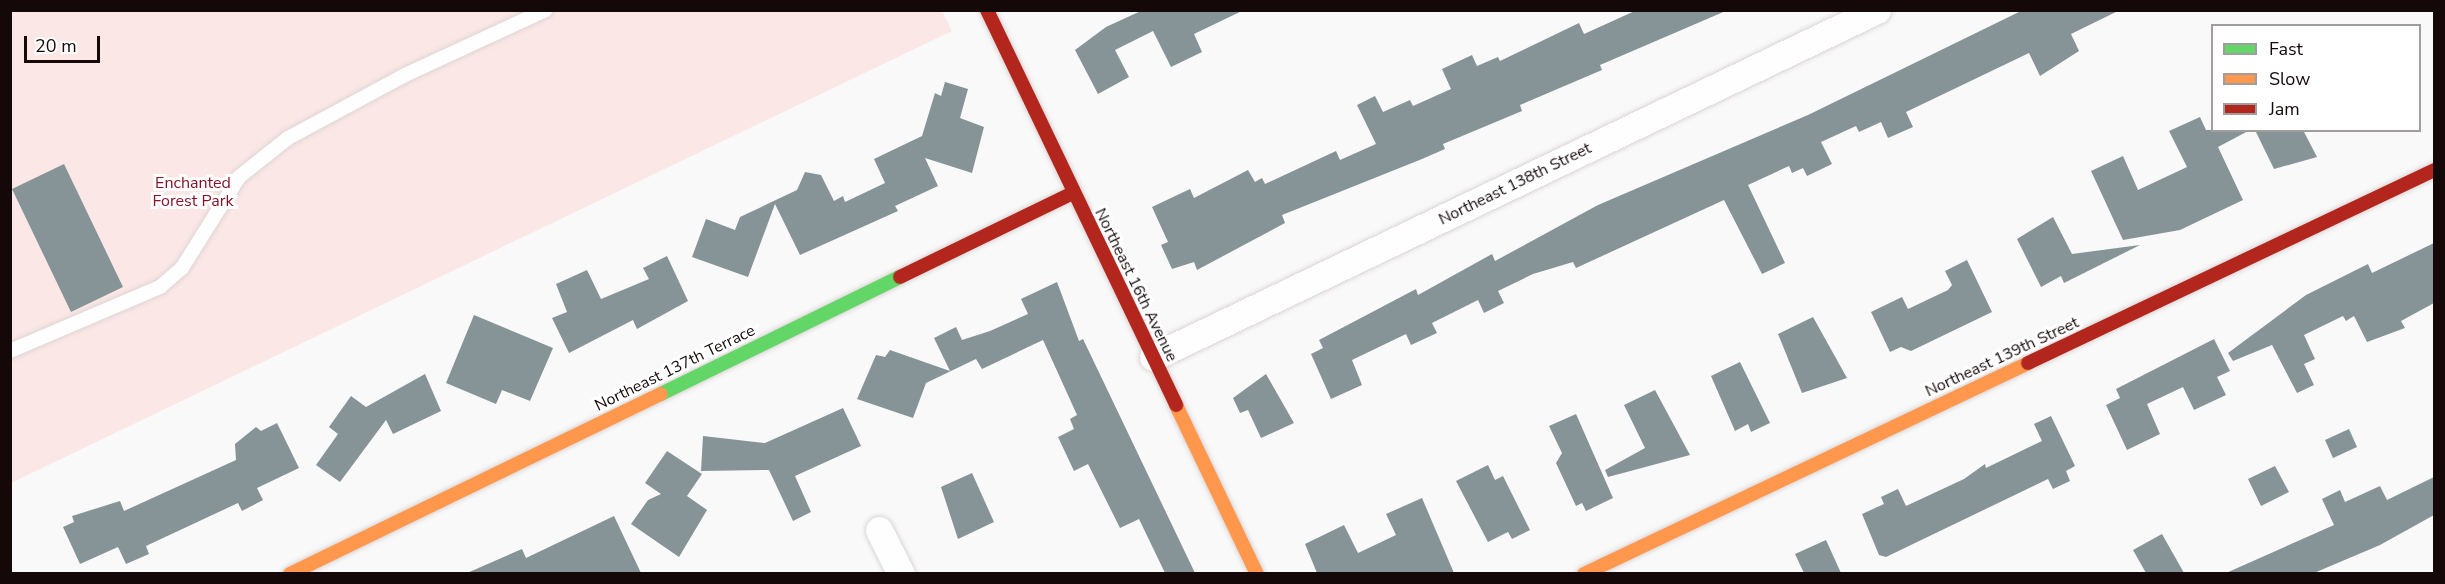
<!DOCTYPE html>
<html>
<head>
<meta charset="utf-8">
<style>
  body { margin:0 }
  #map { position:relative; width:2445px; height:584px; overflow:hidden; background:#f9f9f9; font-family:"Nunito Sans",sans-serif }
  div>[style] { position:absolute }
  .green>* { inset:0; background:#fbe7e6 }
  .building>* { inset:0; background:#869497 }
  .roads { filter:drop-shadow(0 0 2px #ddd5d5) drop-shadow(0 0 2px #ddd5d5) }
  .lane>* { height:14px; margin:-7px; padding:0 7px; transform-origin:7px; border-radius:7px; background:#fefefe }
  .street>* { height:27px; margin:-13.5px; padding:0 13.5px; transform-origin:13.5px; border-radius:13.5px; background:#fefefe }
  .fast>* { height:14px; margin:-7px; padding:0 7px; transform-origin:7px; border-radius:7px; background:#63d668 }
  .slow>* { height:14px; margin:-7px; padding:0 7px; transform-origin:7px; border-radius:7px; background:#ff974d }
  .jam>* { height:14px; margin:-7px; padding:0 7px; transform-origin:7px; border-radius:7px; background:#b3261e }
  span { translate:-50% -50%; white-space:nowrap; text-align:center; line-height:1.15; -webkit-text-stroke:6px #fff; paint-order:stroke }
  .park-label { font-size:16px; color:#861227 }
  .street-label { font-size:16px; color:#150809 }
  .frame { position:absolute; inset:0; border:12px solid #150809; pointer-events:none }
  .legend { position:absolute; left:2211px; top:24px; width:210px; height:108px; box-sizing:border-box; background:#fff; border:2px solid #a19c9d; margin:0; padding:8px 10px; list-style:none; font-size:18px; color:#150809 }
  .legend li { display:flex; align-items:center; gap:12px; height:30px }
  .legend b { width:30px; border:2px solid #a19c9d }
  .scale { position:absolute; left:24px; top:36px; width:76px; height:27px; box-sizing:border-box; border:3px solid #150809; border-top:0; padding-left:8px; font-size:18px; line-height:21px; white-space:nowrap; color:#150809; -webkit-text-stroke:4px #fff; paint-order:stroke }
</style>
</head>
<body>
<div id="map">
  <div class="green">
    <div style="clip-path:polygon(11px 11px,942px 11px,952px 31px,11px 483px)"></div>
  </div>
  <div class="building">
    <div style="clip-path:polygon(1143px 10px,1244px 10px,1194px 34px,1202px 52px,1171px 67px,1153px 31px,1115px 50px,1129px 77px,1098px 94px,1075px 50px,1106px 27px)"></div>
    <div style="clip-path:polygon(1637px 10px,1728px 10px,1600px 65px,1602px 70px,1520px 105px,1522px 111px,1443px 144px,1445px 149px,1422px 159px,1282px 215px,1285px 223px,1197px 270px,1194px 262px,1172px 269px,1161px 245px,1168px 242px,1152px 207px,1190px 189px,1194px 198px,1248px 170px,1255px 182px,1262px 178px,1265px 184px,1336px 151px,1340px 160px,1376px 144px,1357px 105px,1375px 96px,1383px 112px,1410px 100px,1413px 106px,1451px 89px,1442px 69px,1472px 55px,1477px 66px,1498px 57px,1500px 61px,1579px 23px,1584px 34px)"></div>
    <div style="clip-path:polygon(2023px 10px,2120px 10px,2071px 34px,2079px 51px,2040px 76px,2029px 53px,1906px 112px,1913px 127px,1888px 138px,1881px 122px,1859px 132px,1856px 126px,1821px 142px,1832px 164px,1807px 176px,1803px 168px,1792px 173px,1789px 166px,1748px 185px,1785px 263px,1762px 274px,1724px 200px,1576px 268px,1573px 262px,1533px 274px,1498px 291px,1504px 303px,1484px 313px,1478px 300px,1432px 323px,1437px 333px,1411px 345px,1406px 334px,1352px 360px,1362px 385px,1331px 399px,1311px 354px,1323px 348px,1319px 340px,1416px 289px,1418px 295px,1492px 254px,1495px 261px,1598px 205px,1808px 115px)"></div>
    <div style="clip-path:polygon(945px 82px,968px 89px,960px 118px,984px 127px,972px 173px,925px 158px,938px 186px,895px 206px,898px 211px,800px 255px,775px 204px,748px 277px,692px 257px,706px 219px,735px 230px,740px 217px,797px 190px,805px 172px,821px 175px,834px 201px,843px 196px,845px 202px,885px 183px,874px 159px,922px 136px,935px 93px,941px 96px)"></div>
    <div style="clip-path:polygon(2200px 117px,2206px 130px,2250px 130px,2218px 147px,2243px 200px,2180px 230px,2123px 240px,2091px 171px,2123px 156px,2138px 190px,2187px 167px,2169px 131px)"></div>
    <div style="clip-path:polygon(2255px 130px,2303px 130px,2317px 157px,2274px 169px)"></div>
    <div style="clip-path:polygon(64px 164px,123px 287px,71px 312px,12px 189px)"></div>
    <div style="clip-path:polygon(2053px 217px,2072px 254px,2140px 245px,2064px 283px,2061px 276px,2041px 287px,2017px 239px)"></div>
    <div style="clip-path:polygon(2434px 243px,2434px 303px,2401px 321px,2405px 328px,2367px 342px,2354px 316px,2346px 321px,2343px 316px,2304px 335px,2315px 359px,2304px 364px,2314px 385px,2297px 393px,2272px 345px,2233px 361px,2228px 353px,2306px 295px,2368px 264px,2372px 273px)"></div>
    <div style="clip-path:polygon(667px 256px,688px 301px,637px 329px,633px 320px,569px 353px,552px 318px,567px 312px,556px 284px,587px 270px,601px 299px,649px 279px,643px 268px)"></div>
    <div style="clip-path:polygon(1967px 260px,1992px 312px,1911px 351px,1901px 347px,1890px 352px,1871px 312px,1902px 297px,1908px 309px,1948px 290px,1952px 285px,1945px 271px)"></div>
    <div style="clip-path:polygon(1057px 282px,1079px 341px,1083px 339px,1195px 573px,1165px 573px,1139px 519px,1120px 528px,1088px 464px,1074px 471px,1058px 437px,1074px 429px,1070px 419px,1077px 415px,1043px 340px,982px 369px,976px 359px,926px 383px,913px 418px,857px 399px,876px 355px,885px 357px,890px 350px,950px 371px,934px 338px,956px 327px,962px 340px,990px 331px,1028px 314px,1021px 299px)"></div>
    <div style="clip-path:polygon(474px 315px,553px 348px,530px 401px,502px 390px,496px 404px,446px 383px)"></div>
    <div style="clip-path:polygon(1813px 317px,1847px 378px,1802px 393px,1778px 334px)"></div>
    <div style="clip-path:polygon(2214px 339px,2230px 371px,2217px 377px,2226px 395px,2194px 410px,2183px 387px,2147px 404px,2160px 434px,2127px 450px,2106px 405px,2120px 398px,2116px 389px)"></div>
    <div style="clip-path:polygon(1740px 362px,1770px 423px,1751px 432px,1748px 424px,1735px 431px,1711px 376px)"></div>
    <div style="clip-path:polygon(425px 374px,441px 411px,393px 434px,386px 420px,340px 482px,316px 465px,338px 434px,329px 427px,351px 396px,366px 407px)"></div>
    <div style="clip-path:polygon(1266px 374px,1294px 423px,1261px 438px,1248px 410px,1240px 413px,1233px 398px)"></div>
    <div style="clip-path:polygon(1655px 390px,1690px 455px,1608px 477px,1605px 470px,1645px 448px,1624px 405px)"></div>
    <div style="clip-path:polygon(843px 408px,861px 446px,795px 476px,811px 512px,793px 521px,769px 470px,701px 471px,703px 436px,765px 443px)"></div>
    <div style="clip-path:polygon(1576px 414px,1613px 498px,1586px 511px,1582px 503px,1576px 506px,1556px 463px,1562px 453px,1549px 426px)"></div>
    <div style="clip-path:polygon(2051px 416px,2075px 466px,2066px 471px,2070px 481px,2053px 489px,2048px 479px,1886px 557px,1879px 555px,1862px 514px,1884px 504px,1881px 497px,1898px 489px,1906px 506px,1964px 479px,1985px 464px,1986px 468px,2042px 441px,2034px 424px)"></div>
    <div style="clip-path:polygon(277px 423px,299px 468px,257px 488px,263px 500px,242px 511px,238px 503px,146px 546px,149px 554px,126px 564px,118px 547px,80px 564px,63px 527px,74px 522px,72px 516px,120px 501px,124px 511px,236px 460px,235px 444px,256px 427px,261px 431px)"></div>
    <div style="clip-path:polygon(2349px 429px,2357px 447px,2333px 458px,2325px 440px)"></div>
    <div style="clip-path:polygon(667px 451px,702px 474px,687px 496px,707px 510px,679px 557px,631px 524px,648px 500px,661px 494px,645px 483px)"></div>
    <div style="clip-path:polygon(1488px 465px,1495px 480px,1503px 476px,1530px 530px,1512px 539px,1508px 532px,1488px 542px,1456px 481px)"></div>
    <div style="clip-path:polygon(2275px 466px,2289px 492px,2261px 506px,2248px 479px)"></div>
    <div style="clip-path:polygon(972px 473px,994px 522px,958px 539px,941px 487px)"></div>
    <div style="clip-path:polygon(2434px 477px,2434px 515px,2380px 545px,2314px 573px,2226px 573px,2334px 525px,2322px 499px,2340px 490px,2345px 502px,2380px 486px,2387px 500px)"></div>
    <div style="clip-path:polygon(1422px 498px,1454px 573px,1317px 573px,1305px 544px,1344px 525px,1358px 553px,1396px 535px,1386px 514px)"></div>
    <div style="clip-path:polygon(614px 516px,641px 573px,467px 573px,522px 549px,526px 558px)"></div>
    <div style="clip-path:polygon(2162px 534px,2184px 573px,2146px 573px,2133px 550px)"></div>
    <div style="clip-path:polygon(1826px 540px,1841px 573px,1804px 573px,1795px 554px)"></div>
  </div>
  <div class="roads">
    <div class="lane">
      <div style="left:10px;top:351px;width:163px;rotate:-23.1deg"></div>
      <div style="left:160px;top:287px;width:29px;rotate:-41deg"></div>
      <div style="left:182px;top:268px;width:107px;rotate:-57.9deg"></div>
      <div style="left:239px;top:177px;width:63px;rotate:-38.5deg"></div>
      <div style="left:288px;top:138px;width:131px;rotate:-28.3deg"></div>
      <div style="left:403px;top:76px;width:157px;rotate:-24.8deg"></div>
    </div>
    <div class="street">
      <div style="left:1153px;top:357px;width:803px;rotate:-25.61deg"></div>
      <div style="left:879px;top:530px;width:49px;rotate:63.4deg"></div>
    </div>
    <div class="fast">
      <div style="left:661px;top:394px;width:266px;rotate:-26.1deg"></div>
    </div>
    <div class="slow">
      <div style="left:1176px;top:405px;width:187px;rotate:64.4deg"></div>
      <div style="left:290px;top:574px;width:412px;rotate:-25.9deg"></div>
      <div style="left:1584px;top:574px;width:492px;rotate:-25.4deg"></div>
    </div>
    <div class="jam">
      <div style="left:987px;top:10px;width:438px;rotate:64.4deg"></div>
      <div style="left:900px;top:277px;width:192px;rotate:-25.9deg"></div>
      <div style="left:2028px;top:363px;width:450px;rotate:-25.4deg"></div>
    </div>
  </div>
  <div class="park-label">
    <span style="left:193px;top:192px">Enchanted<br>Forest Park</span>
  </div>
  <div class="street-label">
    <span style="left:1515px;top:184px;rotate:-26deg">Northeast 138th Street</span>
    <span style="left:1136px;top:285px;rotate:64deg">Northeast 16th Avenue</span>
    <span style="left:2002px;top:357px;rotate:-25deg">Northeast 139th Street</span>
    <span style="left:675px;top:368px;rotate:-26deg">Northeast 137th Terrace</span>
  </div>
  <div class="frame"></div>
  <ul class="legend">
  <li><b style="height:8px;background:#63d668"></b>Fast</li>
  <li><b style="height:8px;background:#ff974d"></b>Slow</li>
  <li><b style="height:8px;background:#b3261e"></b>Jam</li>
  </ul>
  <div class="scale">20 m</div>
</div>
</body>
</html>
